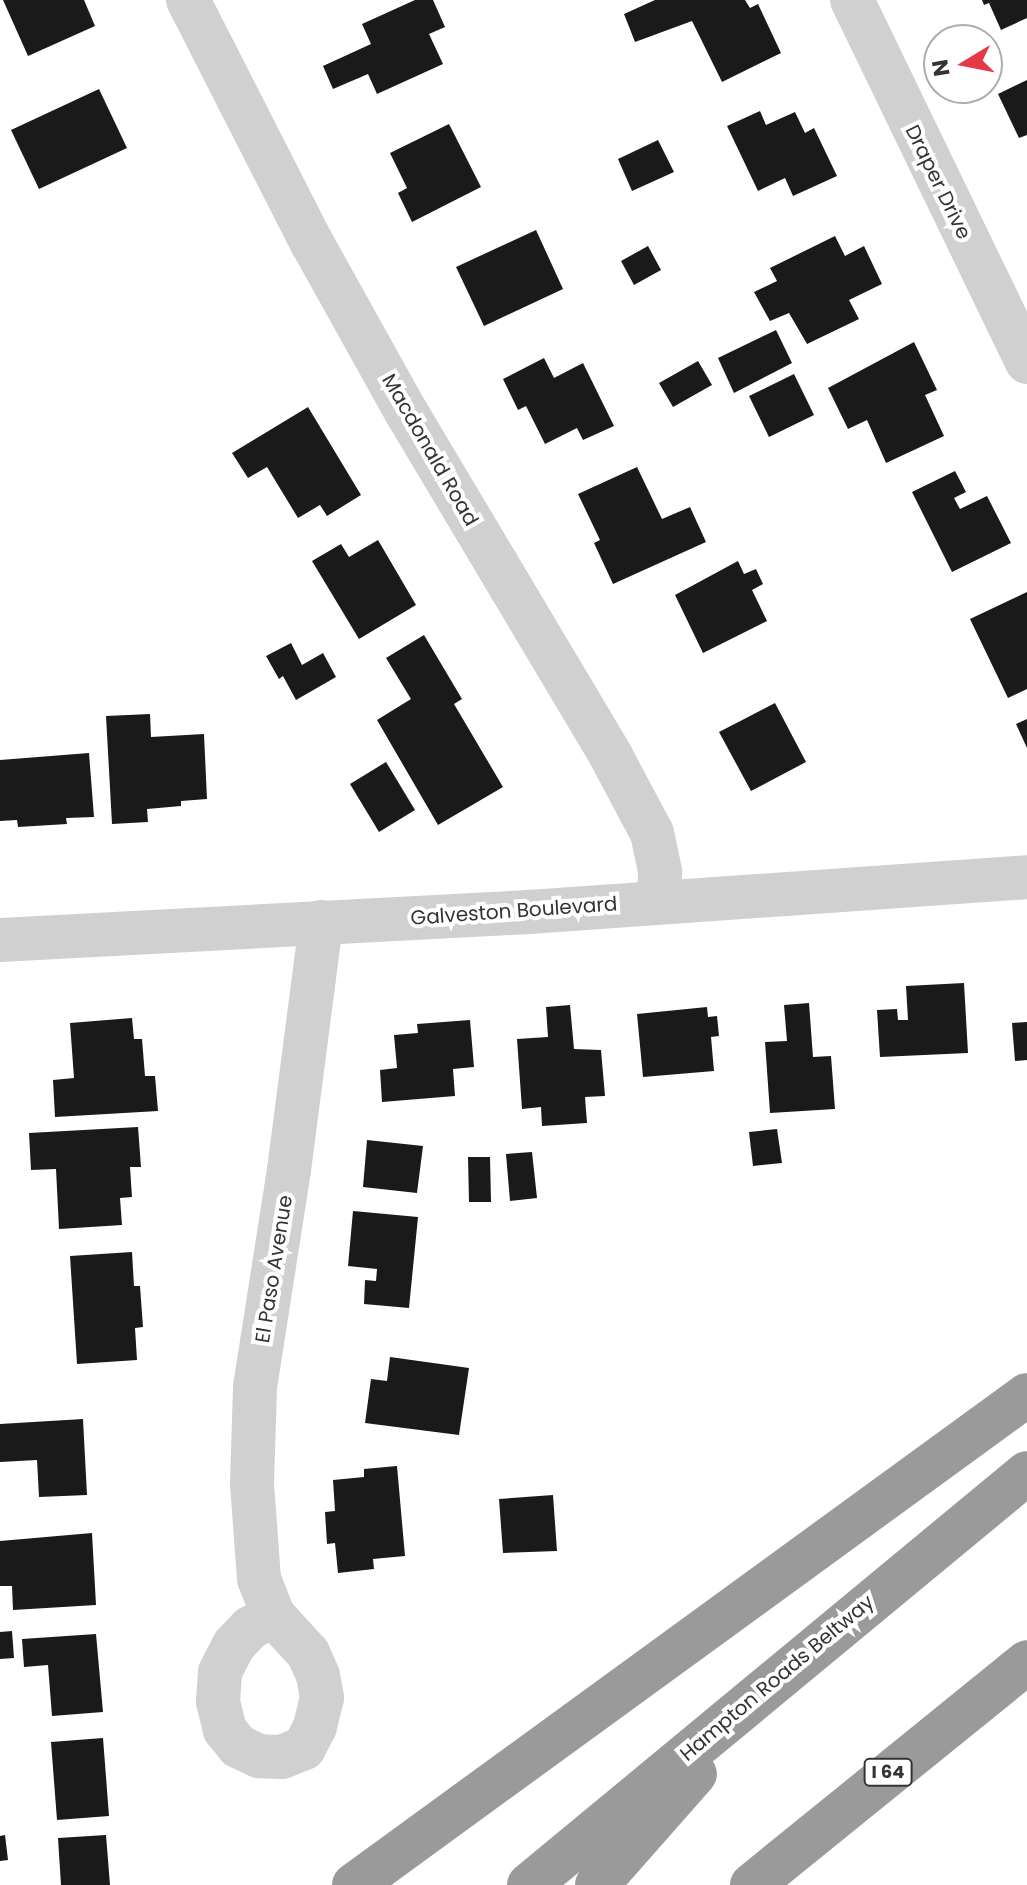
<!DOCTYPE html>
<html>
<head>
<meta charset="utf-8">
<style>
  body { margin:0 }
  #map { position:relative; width:1027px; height:1885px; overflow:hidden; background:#fff; font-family:Poppins,sans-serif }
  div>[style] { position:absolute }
  .building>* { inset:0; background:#1a1a1a }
  .minor>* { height:44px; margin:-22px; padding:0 22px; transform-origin:22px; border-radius:22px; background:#d0d0d0 }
  .motorway>* { height:44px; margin:-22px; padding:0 22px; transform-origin:22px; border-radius:22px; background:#9a9a9a }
  span { translate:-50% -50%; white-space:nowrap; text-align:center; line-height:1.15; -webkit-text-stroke:8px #fff; paint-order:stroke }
  .shield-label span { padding:2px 6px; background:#fff; border:2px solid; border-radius:6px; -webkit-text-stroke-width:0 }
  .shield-label { font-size:18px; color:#333; font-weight:700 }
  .street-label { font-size:20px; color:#333 }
  .north { position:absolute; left:923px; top:24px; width:80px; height:80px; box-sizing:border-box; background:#fff; border:2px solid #adadad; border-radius:50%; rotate:260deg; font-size:22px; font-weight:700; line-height:32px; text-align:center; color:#333 }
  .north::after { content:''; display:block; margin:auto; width:28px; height:36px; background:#e63946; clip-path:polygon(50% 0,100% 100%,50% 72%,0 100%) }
</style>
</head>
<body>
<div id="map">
  <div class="building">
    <div style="clip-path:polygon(3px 0,84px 0,95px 26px,28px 56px)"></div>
    <div style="clip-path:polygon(415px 0,433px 0,445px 27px,429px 34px,443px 64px,377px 94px,368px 74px,333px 89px,323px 66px,371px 44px,362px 24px)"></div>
    <div style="clip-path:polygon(655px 0,745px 0,750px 8px,758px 4px,781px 53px,722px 82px,692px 21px,635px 42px,624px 14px)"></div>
    <div style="clip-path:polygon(982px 0,1027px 0,1027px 18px,1001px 30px,989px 3px,984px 5px)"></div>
    <div style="clip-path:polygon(1027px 80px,1027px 135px,1019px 138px,998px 94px)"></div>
    <div style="clip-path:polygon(99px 89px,127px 148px,39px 189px,11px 130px)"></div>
    <div style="clip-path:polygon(760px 111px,766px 125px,795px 112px,805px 133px,814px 128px,837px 176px,793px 196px,785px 178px,758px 191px,727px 126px)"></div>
    <div style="clip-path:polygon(449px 124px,481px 187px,412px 222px,398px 193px,407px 188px,390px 153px)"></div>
    <div style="clip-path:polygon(658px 140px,674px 172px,632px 191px,618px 159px)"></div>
    <div style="clip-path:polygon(536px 230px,563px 289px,484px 326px,456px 267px)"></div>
    <div style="clip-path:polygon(835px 236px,845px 256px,864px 246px,882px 284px,849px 300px,859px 319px,807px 344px,789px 313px,770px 321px,754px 292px,777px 281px,770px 268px)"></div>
    <div style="clip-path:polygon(648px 246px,661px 270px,634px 285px,621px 261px)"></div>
    <div style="clip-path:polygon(776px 330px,792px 363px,734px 393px,718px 358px)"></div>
    <div style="clip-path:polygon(914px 342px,937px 390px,925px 395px,944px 436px,886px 463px,867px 420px,848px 429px,828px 388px)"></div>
    <div style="clip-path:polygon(544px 358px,554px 378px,583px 363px,614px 426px,583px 440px,577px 428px,545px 444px,526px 406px,518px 410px,503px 379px)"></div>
    <div style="clip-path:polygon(698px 361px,712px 385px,673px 407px,659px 383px)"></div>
    <div style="clip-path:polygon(794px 374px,814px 415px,769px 437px,749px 396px)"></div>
    <div style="clip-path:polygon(308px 407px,361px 495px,327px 516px,320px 505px,298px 518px,267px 467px,248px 478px,232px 453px)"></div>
    <div style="clip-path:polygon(637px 467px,662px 519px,690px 507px,706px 542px,613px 584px,594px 543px,600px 540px,578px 494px)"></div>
    <div style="clip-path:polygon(955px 471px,966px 492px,954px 498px,960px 509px,987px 496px,1011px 543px,952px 572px,912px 492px)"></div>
    <div style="clip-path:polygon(378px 540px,416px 605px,359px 639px,312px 561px,341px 544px,349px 557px)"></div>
    <div style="clip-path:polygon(738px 561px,744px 574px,756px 569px,763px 584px,752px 590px,767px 621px,703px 653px,675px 595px)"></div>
    <div style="clip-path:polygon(1027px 592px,1027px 689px,1008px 698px,970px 619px)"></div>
    <div style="clip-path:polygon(424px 635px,462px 699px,454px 704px,503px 787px,438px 825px,377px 720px,411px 699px,386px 658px)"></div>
    <div style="clip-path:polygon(291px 643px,302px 665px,323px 653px,336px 677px,296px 700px,283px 676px,279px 679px,266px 656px)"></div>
    <div style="clip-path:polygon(775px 703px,806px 762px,751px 791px,719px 732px)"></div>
    <div style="clip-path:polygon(150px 714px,151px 737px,204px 734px,207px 799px,181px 801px,181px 806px,147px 809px,148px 822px,112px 824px,106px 716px)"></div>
    <div style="clip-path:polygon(1027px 719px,1027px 748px,1016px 724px)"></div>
    <div style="clip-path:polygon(89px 753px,94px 817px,66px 818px,67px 824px,18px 827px,17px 820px,0 821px,0 760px)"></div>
    <div style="clip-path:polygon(386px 762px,415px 810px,379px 832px,350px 784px)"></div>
    <div style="clip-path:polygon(964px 983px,968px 1053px,880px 1057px,877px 1010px,897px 1009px,898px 1020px,908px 1020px,906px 986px)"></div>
    <div style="clip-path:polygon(809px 1003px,813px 1057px,831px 1056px,835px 1109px,770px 1113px,765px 1042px,787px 1041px,784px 1005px)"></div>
    <div style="clip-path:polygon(570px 1005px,574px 1049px,601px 1050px,605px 1096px,585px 1097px,587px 1123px,542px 1126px,541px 1107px,522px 1109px,517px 1039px,548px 1037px,546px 1007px)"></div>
    <div style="clip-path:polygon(707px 1007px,708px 1017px,717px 1016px,719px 1036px,711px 1037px,714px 1071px,643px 1077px,637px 1014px)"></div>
    <div style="clip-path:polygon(132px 1018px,134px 1039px,142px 1039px,145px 1076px,155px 1076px,158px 1111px,55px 1117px,53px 1080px,74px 1078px,70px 1023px)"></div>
    <div style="clip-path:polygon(470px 1020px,474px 1067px,453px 1069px,455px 1096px,382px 1102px,380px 1070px,397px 1068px,394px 1035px,418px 1033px,417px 1024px)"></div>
    <div style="clip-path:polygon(1027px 1022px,1027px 1060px,1015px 1061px,1012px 1023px)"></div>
    <div style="clip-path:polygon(138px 1127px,141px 1167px,130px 1167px,132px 1197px,120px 1198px,122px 1225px,59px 1229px,56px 1169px,31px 1170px,29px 1133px)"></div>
    <div style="clip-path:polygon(777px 1129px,782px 1163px,753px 1166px,749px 1132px)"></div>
    <div style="clip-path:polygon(367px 1140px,423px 1146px,417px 1193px,363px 1187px)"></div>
    <div style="clip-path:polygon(532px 1152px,537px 1198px,510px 1201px,506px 1154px)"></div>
    <div style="clip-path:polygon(468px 1157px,490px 1157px,491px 1202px,469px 1202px)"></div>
    <div style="clip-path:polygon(353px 1211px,418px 1217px,409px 1308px,364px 1304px,365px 1280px,376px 1281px,377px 1269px,348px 1266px)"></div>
    <div style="clip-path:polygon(132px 1252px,134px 1286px,140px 1286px,143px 1327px,135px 1328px,137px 1360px,77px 1364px,70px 1256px)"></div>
    <div style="clip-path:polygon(390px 1357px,469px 1368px,459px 1435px,365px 1423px,371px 1379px,387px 1381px)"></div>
    <div style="clip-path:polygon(83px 1419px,87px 1495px,39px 1497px,37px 1460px,0 1462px,0 1424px)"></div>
    <div style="clip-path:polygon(397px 1466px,405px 1556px,373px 1559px,374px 1569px,338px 1573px,335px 1543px,327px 1544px,325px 1512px,335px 1511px,333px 1480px,364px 1477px,364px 1469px)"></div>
    <div style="clip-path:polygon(553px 1495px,557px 1551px,503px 1553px,499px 1499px)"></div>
    <div style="clip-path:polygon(92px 1533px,96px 1605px,13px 1610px,12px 1586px,0 1586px,0 1541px)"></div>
    <div style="clip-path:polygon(12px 1631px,14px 1658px,0 1659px,0 1632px)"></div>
    <div style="clip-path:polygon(96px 1634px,103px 1712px,52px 1716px,48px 1665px,24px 1667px,22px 1639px)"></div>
    <div style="clip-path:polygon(103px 1738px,109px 1816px,57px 1820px,51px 1742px)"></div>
    <div style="clip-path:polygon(5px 1835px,8px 1860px,0 1861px,0 1836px)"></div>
    <div style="clip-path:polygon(106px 1835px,110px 1885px,61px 1885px,58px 1838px)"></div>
  </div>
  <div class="minor">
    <div style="left:188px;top:0;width:273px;rotate:63deg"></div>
    <div style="left:312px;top:243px;width:191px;rotate:60.9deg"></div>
    <div style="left:405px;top:410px;width:403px;rotate:59.2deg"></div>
    <div style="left:611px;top:756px;width:87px;rotate:62deg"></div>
    <div style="left:652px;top:833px;width:40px;rotate:78deg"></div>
    <div style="left:660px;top:872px;width:29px;rotate:92deg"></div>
    <div style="left:852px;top:0;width:402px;rotate:64.2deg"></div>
    <div style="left:0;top:940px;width:530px;rotate:-3.03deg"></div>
    <div style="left:529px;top:912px;width:499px;rotate:-4deg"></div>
    <div style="left:273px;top:1615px;width:39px;rotate:-111deg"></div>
    <div style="left:259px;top:1579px;width:96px;rotate:-94.2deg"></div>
    <div style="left:252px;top:1483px;width:96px;rotate:-88.2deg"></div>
    <div style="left:255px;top:1387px;width:220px;rotate:-81.1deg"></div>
    <div style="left:289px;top:1170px;width:250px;rotate:-82.6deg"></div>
    <div style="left:273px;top:1615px;width:52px;rotate:47.4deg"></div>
    <div style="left:308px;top:1653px;width:24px;rotate:66deg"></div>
    <div style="left:318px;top:1675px;width:23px;rotate:80deg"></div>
    <div style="left:322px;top:1698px;width:30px;rotate:104deg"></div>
    <div style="left:315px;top:1727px;width:24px;rotate:118deg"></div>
    <div style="left:304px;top:1748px;width:24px;rotate:158deg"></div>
    <div style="left:282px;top:1757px;width:23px;rotate:-178deg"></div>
    <div style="left:259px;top:1756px;width:23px;rotate:-155deg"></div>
    <div style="left:238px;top:1746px;width:21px;rotate:-129deg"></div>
    <div style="left:225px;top:1730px;width:29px;rotate:-104deg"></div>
    <div style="left:218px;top:1702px;width:30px;rotate:-86deg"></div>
    <div style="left:220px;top:1672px;width:30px;rotate:-63deg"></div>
    <div style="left:234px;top:1645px;width:23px;rotate:-47deg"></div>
    <div style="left:250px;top:1628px;width:26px;rotate:-29deg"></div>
  </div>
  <div class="motorway">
    <div style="left:354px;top:1885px;width:832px;rotate:-36.06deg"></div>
    <div style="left:529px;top:1885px;width:646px;rotate:-39.6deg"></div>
    <div style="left:597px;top:1885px;width:148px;rotate:-48.6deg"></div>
    <div style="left:752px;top:1885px;width:354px;rotate:-39deg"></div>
  </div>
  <div class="shield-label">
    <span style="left:888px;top:1772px">I 64</span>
  </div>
  <div class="street-label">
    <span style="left:938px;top:182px;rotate:64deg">Draper Drive</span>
    <span style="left:430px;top:450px;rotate:60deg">Macdonald Road</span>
    <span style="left:514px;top:911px;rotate:-4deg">Galveston Boulevard</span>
    <span style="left:274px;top:1269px;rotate:-81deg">El Paso Avenue</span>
    <span style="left:777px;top:1678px;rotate:-40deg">Hampton Roads Beltway</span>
  </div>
  <div class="north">N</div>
</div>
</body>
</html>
